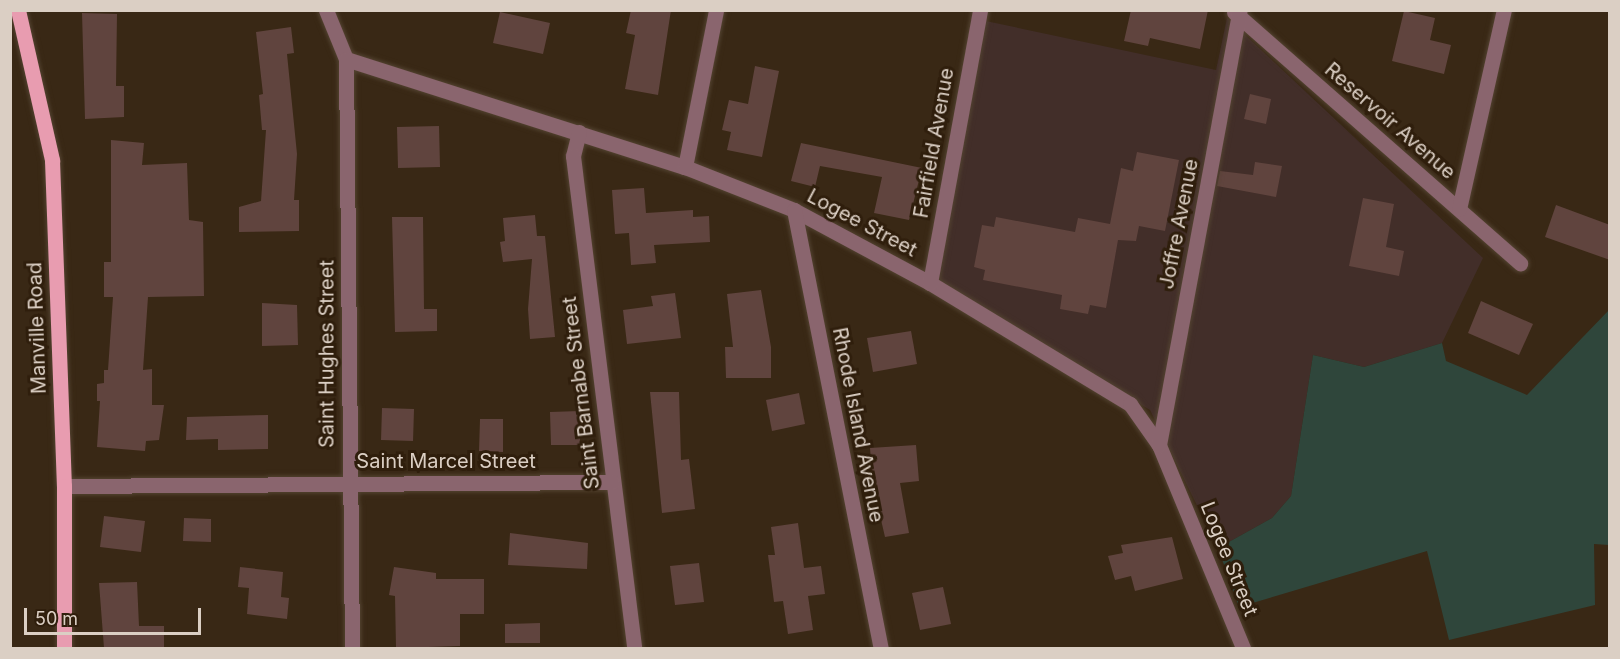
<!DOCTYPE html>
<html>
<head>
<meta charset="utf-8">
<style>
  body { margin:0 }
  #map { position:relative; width:1620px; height:659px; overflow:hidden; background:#392815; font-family:Inter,sans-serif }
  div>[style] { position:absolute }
  .commercial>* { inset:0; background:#422e29 }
  .green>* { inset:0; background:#2f463b }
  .building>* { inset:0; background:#60443e }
  .roads { filter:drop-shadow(0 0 2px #534331) drop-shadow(0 0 2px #534331) }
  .minor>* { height:15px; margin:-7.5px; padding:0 7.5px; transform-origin:7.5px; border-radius:7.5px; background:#8a656e }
  .major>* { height:15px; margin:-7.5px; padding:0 7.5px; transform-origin:7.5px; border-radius:7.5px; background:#e89cb0 }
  span { translate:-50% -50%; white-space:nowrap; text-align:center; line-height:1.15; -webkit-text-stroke:6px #2f1e0c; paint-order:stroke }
  .street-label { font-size:20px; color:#dbcfc4 }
  .frame { position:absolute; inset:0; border:12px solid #dbcfc4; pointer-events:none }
  .scale { position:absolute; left:24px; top:608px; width:177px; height:27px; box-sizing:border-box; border:3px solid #dbcfc4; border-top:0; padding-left:8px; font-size:18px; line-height:21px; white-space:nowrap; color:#dbcfc4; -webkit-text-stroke:4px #2f1e0c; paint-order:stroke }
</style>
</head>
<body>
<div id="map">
  <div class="commercial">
    <div style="clip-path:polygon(1227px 18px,1483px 258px,1442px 343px,1364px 367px,1313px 355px,1291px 496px,1272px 518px,1218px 548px,1150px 410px,924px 273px,981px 20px,1216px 70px)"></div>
  </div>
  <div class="green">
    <div style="clip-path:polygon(1609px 310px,1609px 545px,1594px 544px,1595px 605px,1449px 640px,1427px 551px,1239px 607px,1218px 548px,1272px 518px,1291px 496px,1313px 355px,1364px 367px,1442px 343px,1446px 361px,1527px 395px)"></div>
  </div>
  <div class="building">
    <div style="clip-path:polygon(631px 10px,671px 10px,658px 95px,625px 89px,635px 35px,626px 33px)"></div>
    <div style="clip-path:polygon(1131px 10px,1208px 10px,1200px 49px,1150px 38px,1148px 46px,1124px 41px)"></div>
    <div style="clip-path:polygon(1404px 11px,1435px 18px,1430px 40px,1451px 45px,1444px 74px,1392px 61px)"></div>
    <div style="clip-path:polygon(500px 12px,550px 23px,543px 54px,493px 43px)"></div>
    <div style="clip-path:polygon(82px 13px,117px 14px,116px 86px,124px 86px,124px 117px,85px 119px)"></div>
    <div style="clip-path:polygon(291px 27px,294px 53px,287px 54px,297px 154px,294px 200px,299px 200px,299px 231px,239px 232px,239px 207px,261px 201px,266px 130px,262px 130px,259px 95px,263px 94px,256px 32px)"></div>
    <div style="clip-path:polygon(755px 66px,779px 71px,762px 157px,727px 150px,731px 132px,722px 130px,729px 100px,748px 104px)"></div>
    <div style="clip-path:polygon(1250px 94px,1271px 99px,1266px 124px,1244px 119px)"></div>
    <div style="clip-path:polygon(439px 126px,440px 167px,398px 168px,397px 127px)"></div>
    <div style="clip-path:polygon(111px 140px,144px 143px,142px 165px,187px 163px,189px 220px,203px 222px,204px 296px,148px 297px,143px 370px,152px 369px,152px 405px,164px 405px,159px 440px,146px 441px,145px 451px,97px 447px,100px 401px,97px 401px,97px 384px,104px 383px,104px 370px,108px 370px,113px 297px,104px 297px,104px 262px,111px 262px)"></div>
    <div style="clip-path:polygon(801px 143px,922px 168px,909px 220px,874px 213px,882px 177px,820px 166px,815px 187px,791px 181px)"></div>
    <div style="clip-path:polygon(1137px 152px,1179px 160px,1165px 231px,1139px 226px,1136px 241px,1118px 240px,1106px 308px,1090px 305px,1088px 314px,1060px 309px,1062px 295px,983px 280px,985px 270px,974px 267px,982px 225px,994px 227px,996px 217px,1075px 232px,1078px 218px,1110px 224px,1121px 168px,1133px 171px)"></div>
    <div style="clip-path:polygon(1255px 162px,1282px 166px,1276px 197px,1217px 186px,1220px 171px,1253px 175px)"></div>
    <div style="clip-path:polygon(644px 188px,646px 213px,693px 210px,693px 217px,709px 216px,710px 242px,654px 245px,656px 263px,631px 265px,629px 233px,615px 234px,612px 190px)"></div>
    <div style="clip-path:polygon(1363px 198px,1394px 204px,1386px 247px,1404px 251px,1399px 276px,1349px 266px)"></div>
    <div style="clip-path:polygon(1556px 205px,1610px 225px,1610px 260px,1545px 237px)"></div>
    <div style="clip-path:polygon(535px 215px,537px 236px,545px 236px,555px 337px,530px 339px,528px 309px,532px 259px,503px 262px,500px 242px,505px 241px,503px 218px)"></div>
    <div style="clip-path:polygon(392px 217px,423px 217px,424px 309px,437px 309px,437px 331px,395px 332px)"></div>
    <div style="clip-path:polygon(761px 290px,771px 347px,771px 378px,726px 378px,725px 347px,733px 347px,727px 294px)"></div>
    <div style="clip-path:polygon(675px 293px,681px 338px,627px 344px,623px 310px,653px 306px,651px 296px)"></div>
    <div style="clip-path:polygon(1481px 301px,1533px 324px,1519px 355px,1468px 333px)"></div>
    <div style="clip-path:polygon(262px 303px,297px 305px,298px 345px,262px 346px)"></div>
    <div style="clip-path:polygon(911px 331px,917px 364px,873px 372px,867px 338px)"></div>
    <div style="clip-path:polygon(650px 392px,679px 392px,681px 460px,689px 459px,695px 509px,662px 513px)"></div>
    <div style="clip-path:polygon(799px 393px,805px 424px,772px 431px,766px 400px)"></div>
    <div style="clip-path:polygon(382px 408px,414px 409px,413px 441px,381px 440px)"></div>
    <div style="clip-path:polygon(580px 411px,580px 445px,551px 445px,550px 412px)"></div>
    <div style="clip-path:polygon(268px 415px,268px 449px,218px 450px,218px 439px,186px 440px,187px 417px)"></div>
    <div style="clip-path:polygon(480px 419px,503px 419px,503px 452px,479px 451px)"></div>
    <div style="clip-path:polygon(916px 445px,919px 481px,900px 483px,909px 533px,885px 537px,873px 485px,870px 448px)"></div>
    <div style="clip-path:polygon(104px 516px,145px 521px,141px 552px,100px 547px)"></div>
    <div style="clip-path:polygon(184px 518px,211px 519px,211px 542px,183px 541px)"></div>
    <div style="clip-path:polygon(798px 523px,804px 568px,821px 566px,825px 594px,808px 596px,813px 630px,788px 634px,783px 601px,774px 602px,768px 555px,775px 555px,771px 527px)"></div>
    <div style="clip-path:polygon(510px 533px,588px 543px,587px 569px,508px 565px)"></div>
    <div style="clip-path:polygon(1172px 537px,1183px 579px,1135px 591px,1131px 576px,1115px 580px,1108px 556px,1123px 553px,1121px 545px)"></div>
    <div style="clip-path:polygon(699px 563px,704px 602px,675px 605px,670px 566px)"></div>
    <div style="clip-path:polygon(240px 567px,283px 572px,281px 597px,289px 598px,287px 619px,247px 614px,249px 588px,238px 587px)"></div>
    <div style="clip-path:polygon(394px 567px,436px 573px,436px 579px,484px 579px,484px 614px,460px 614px,460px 646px,396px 648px,395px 596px,389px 595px)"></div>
    <div style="clip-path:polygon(137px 582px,139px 626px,164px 626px,164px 648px,104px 648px,99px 583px)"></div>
    <div style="clip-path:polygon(943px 587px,951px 624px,920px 630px,912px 593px)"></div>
    <div style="clip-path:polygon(540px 623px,540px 643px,505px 643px,505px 624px)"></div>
  </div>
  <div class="roads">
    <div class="minor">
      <div style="left:326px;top:10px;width:53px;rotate:67.8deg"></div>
      <div style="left:346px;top:59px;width:356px;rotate:17.7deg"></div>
      <div style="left:685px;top:167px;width:117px;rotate:21.5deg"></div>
      <div style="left:794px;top:210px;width:154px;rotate:28.2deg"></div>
      <div style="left:930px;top:283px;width:234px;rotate:31.2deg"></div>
      <div style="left:1130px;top:404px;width:50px;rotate:54.7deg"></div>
      <div style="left:1159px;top:445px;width:220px;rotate:67.5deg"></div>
      <div style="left:1234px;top:12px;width:381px;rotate:41.3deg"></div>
      <div style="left:346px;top:59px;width:589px;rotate:89.42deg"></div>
      <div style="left:579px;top:132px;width:25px;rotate:104deg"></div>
      <div style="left:573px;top:156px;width:496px;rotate:82.9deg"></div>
      <div style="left:685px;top:167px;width:160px;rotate:-78.8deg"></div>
      <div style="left:1459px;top:209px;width:204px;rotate:-77.3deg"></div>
      <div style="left:794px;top:210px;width:447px;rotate:78.8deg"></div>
      <div style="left:930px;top:283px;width:278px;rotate:-79.6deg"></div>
      <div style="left:1159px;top:445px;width:442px;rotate:-79.5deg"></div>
      <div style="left:64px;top:486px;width:548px;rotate:-0.42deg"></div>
    </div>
    <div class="major">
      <div style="left:18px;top:10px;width:154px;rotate:77.2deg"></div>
      <div style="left:52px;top:160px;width:326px;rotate:87.9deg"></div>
      <div style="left:64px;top:486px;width:162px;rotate:90deg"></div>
    </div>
  </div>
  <div class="street-label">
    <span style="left:1390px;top:121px;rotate:41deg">Reservoir Avenue</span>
    <span style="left:934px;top:143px;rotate:-80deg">Fairfield Avenue</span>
    <span style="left:862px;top:223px;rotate:28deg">Logee Street</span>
    <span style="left:1179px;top:224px;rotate:-79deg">Joffre Avenue</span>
    <span style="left:37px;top:328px;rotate:-92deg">Manville Road</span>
    <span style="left:327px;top:354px;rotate:-90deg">Saint Hughes Street</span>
    <span style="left:581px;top:393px;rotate:-97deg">Saint Barnabe Street</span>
    <span style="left:858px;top:425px;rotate:79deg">Rhode Island Avenue</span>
    <span style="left:446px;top:461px">Saint Marcel Street</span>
    <span style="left:1229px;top:559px;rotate:68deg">Logee Street</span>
  </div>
  <div class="frame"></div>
  <div class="scale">50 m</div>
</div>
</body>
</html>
